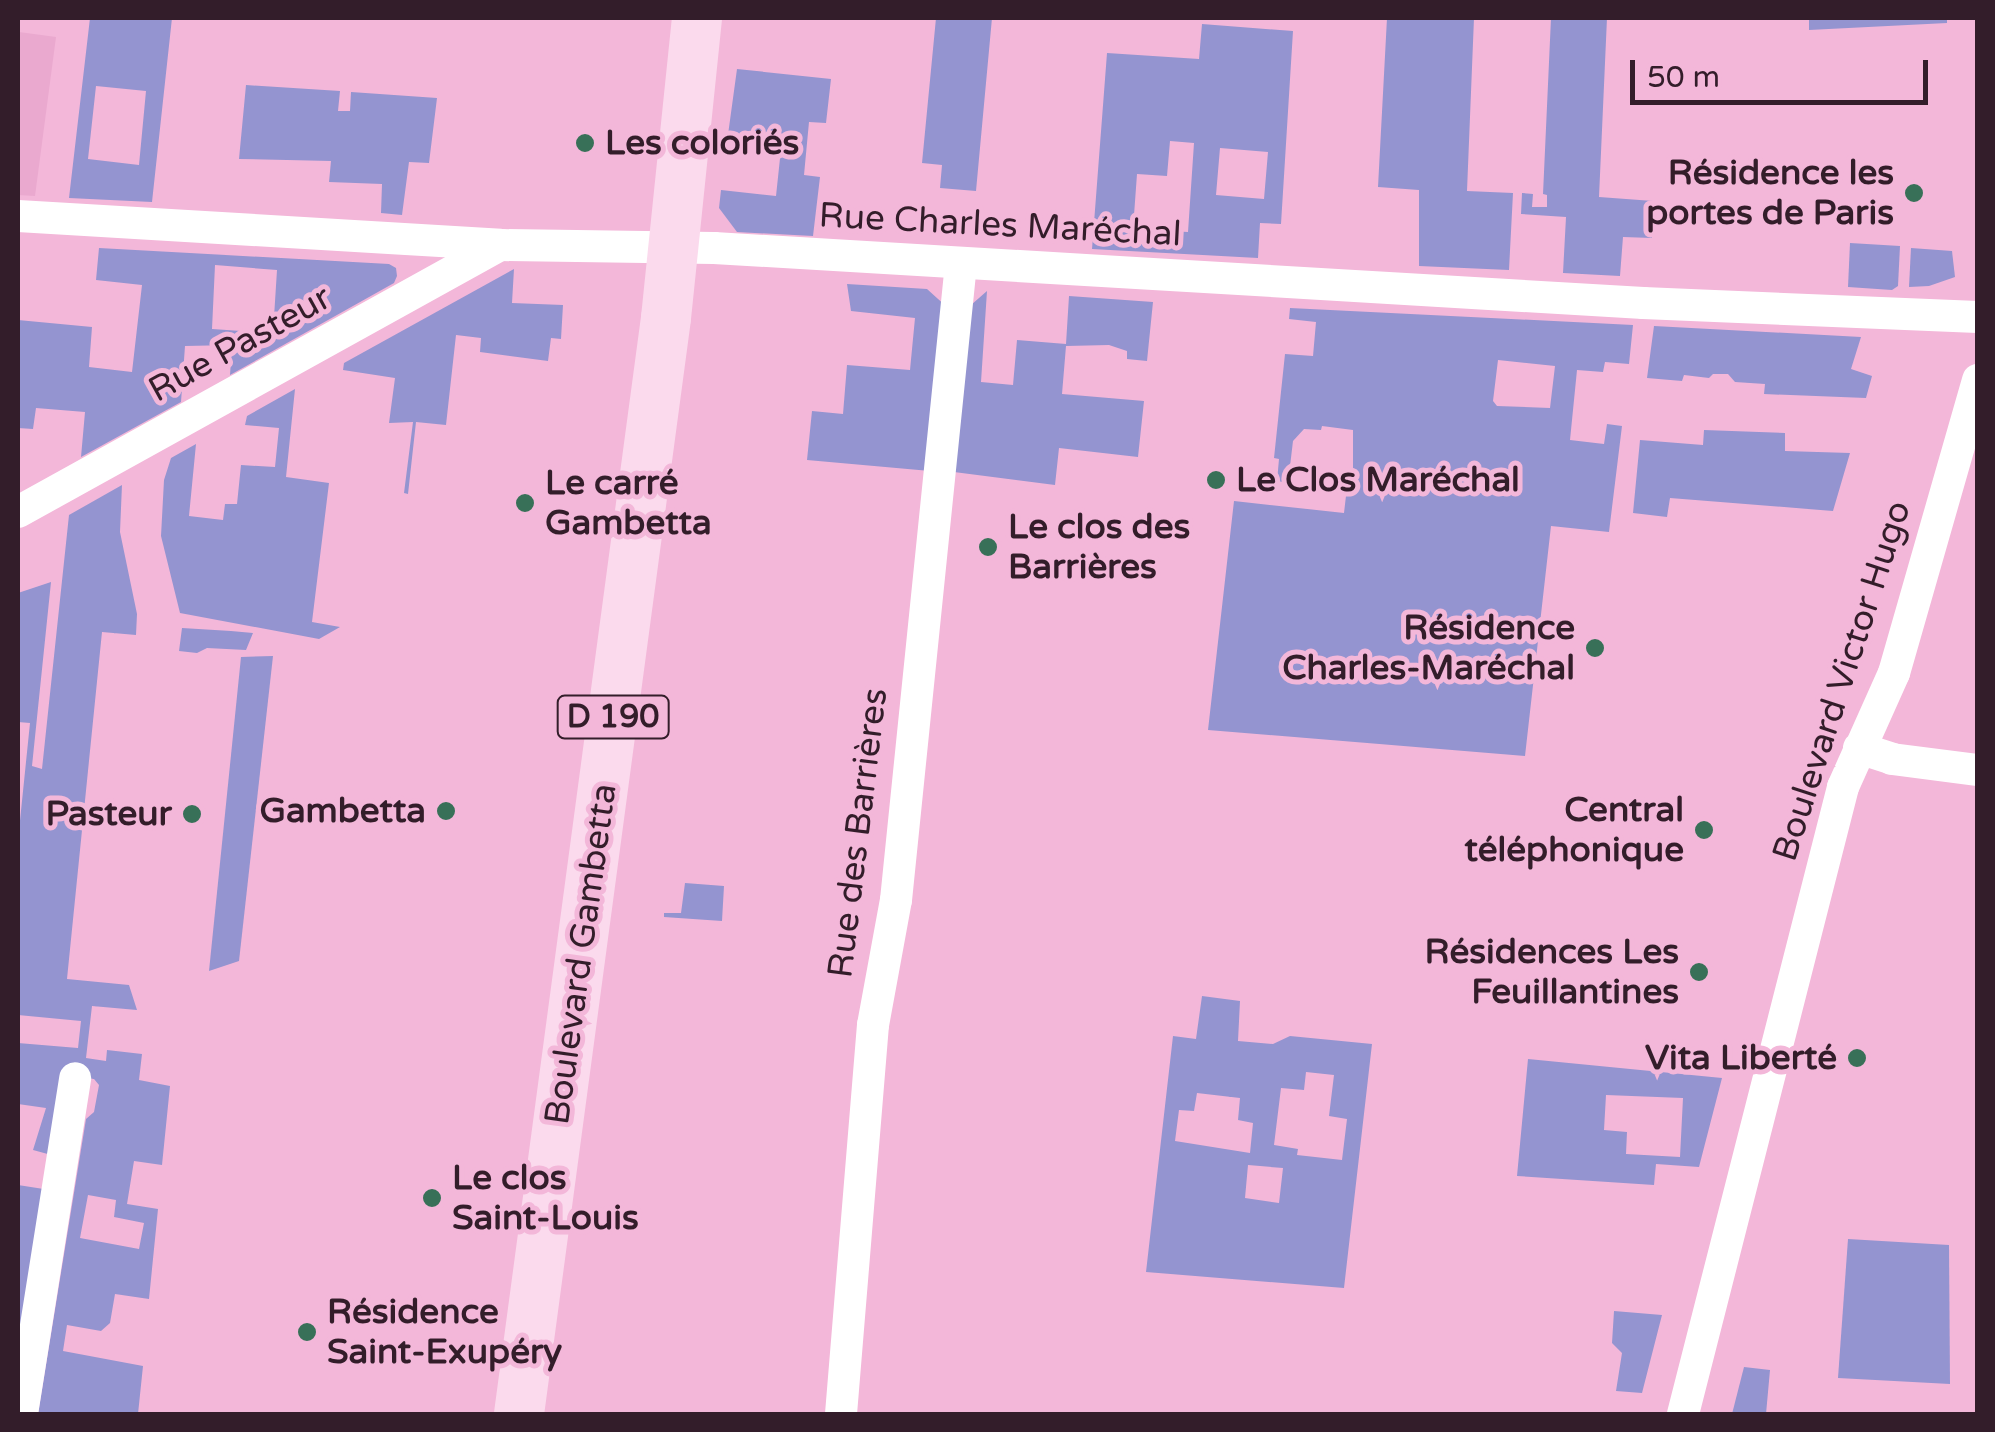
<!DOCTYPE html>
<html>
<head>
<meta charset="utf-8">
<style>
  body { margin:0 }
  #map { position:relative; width:1995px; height:1432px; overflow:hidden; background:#f3b7d9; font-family:"Varela Round",sans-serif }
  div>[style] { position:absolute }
  .built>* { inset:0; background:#eaa9cf }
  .green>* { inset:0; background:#9494d0 }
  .minor>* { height:32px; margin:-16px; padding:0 16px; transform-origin:16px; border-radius:16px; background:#fff }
  .primary>* { height:50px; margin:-25px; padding:0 25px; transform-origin:25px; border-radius:25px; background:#fbdaed }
  .dots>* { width:28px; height:28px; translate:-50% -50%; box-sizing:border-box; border:5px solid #f3b7d9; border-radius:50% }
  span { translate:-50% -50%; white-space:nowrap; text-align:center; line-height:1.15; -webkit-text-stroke:10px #f3b7d9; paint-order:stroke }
  .shield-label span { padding:2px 8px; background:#f3b7d9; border:2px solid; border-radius:8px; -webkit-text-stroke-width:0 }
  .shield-label { font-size:32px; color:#331d2a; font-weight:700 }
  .poi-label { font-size:35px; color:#331d2a; font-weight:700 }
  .left { translate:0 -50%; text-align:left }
  .right { translate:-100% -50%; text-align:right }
  .street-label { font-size:35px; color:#331d2a }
  .frame { position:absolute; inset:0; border:20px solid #331d2a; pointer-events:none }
  .scale { position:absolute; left:1630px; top:60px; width:298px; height:45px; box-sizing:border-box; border:5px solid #331d2a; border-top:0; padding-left:12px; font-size:30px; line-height:35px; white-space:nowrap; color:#331d2a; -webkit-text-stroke:8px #f3b7d9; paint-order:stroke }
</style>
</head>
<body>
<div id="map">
  <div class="built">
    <div style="clip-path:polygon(19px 32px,56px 37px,35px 196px,18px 195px)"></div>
  </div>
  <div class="green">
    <div style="clip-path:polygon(evenodd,90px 18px,172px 18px,152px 202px,69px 198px,90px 18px,96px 86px,146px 91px,139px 165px,88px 159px,96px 86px)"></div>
    <div style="clip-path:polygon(936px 18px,992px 18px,976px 191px,940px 188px,942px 165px,922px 163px)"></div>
    <div style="clip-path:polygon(1387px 18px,1474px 18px,1467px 191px,1513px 193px,1509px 270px,1419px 266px,1419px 190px,1378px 187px)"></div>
    <div style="clip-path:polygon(1551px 18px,1607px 18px,1599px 197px,1653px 201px,1652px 238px,1623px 237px,1620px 276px,1563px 273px,1566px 217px,1521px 214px,1522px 193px,1533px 194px,1532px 207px,1547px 207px,1547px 195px,1543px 194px)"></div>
    <div style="clip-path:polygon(1809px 18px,1947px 18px,1947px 23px,1809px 30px)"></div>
    <div style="clip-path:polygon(evenodd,1202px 24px,1293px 31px,1281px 224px,1260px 223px,1258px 258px,1092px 249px,1107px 53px,1199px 59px,1202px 24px,1170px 141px,1194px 143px,1188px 232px,1133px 229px,1137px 174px,1167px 176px,1170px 141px,1202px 24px,1220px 148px,1268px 152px,1264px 199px,1216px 195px,1220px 148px)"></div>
    <div style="clip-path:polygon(737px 69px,831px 79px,826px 123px,809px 122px,804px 175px,820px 177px,813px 236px,737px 232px,719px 208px,721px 190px,776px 196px,781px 149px,727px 142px)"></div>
    <div style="clip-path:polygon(246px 85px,340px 91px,338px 111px,350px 111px,351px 92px,437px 98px,429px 163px,409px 162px,402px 215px,381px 213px,382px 184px,329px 182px,331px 161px,239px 159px)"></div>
    <div style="clip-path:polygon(1850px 243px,1900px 246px,1898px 286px,1892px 290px,1848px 287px)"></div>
    <div style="clip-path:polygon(evenodd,99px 248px,389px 264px,396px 268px,397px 276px,394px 283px,230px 375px,232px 345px,185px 346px,181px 402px,81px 457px,85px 412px,36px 408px,33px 429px,18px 428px,18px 320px,92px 327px,89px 367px,132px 372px,142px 285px,96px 280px,99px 248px,215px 265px,277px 270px,273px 333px,212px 329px,215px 265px)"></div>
    <div style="clip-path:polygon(1911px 248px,1952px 251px,1955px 277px,1929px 286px,1909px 287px)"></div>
    <div style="clip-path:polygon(514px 269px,512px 303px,563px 305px,561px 339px,551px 338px,548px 361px,480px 352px,481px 338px,456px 335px,446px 425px,416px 422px,408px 494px,404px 493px,413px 422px,389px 423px,395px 378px,343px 370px,344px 363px)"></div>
    <div style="clip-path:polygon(847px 284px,927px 289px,948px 308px,930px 471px,807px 460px,812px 411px,843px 414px,847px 365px,910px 370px,915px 318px,851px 311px)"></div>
    <div style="clip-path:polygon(987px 291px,981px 382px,1013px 385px,1017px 340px,1066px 344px,1069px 296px,1153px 302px,1147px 361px,1127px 359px,1127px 351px,1109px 345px,1066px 346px,1062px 394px,1144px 401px,1138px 457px,1059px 448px,1055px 485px,954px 472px,971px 305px)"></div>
    <div style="clip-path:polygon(evenodd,1290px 308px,1633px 325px,1629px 364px,1605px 362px,1603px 372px,1577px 370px,1570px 440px,1604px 444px,1607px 424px,1622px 426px,1609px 532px,1551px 526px,1525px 756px,1208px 730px,1234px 501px,1344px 513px,1347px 487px,1353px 487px,1353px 430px,1322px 426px,1321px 430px,1304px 429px,1293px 441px,1288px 483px,1277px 481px,1279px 459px,1274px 458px,1285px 354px,1313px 356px,1316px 322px,1289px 319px,1290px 308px,1498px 360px,1555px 366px,1550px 408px,1497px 406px,1493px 401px,1498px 360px)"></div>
    <div style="clip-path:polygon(1654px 326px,1861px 337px,1851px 369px,1872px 376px,1866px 398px,1764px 394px,1765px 384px,1735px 382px,1728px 374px,1713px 374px,1709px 378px,1684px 375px,1682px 381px,1647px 378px)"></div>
    <div style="clip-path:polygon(295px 389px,286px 477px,329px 483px,312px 622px,340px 627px,319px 639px,180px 613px,161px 536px,164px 480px,171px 458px,196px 444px,189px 516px,223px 520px,225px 504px,237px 504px,241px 465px,275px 467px,279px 428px,245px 425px,247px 416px)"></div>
    <div style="clip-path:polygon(1704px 430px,1785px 433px,1785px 451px,1850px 453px,1833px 511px,1670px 498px,1667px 517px,1633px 513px,1640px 440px,1703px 445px)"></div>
    <div style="clip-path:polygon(evenodd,122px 485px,120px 532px,137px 614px,136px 635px,102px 632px,67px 979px,129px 985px,137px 1010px,92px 1006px,86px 1058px,106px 1061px,107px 1050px,142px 1054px,139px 1080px,170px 1086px,162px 1165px,134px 1161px,127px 1204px,158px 1209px,149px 1299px,115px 1294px,110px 1323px,101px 1331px,67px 1325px,63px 1351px,143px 1366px,138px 1414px,38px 1414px,86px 1119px,94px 1112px,99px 1085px,94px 1079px,74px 1076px,55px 1156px,33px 1150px,46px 1108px,18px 1104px,18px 1043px,78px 1048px,81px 1021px,18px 1015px,18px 840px,30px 723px,18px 722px,18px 593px,51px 582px,32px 766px,42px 769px,69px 515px,122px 485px,88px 1195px,116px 1200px,114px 1217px,144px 1223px,139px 1249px,80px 1238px,88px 1195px)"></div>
    <div style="clip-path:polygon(182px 628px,231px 631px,253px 633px,246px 650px,207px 648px,197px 653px,179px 651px)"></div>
    <div style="clip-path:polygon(273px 656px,239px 961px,209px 971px,241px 657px)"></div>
    <div style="clip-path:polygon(685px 883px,724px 886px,722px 921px,664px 917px,664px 913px,681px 913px)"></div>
    <div style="clip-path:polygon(evenodd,1202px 996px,1240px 1001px,1238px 1041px,1273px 1044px,1290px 1036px,1372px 1044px,1344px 1288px,1146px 1272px,1173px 1036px,1196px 1039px,1202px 996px,1306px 1072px,1334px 1075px,1329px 1116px,1347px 1119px,1342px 1160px,1297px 1155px,1298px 1149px,1274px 1145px,1281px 1088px,1304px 1090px,1306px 1072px,1202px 996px,1197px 1093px,1240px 1098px,1238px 1120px,1253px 1123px,1250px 1153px,1175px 1141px,1179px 1110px,1194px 1111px,1197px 1093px,1202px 996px,1248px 1165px,1283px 1168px,1279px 1203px,1245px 1198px,1248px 1165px)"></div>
    <div style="clip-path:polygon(evenodd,1528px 1059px,1722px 1078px,1699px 1167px,1656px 1164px,1654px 1185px,1517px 1176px,1528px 1059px,1606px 1095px,1683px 1098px,1680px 1157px,1626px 1154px,1627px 1132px,1604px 1130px,1606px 1095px)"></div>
    <div style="clip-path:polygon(18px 1185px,50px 1190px,18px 1394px)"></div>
    <div style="clip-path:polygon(1848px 1239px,1949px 1245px,1950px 1384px,1838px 1378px)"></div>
    <div style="clip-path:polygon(1614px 1311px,1662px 1315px,1642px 1393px,1616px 1391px,1622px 1353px,1612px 1343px)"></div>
    <div style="clip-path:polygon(1744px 1367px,1770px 1370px,1766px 1414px,1732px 1414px)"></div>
  </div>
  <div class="minor">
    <div style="left:18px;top:216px;width:483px;rotate:3.4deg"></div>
    <div style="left:500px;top:245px;width:214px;rotate:0.8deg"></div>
    <div style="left:714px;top:248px;width:931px;rotate:3.39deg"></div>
    <div style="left:1643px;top:303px;width:335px;rotate:2.4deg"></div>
    <div style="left:18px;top:512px;width:551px;rotate:-28.98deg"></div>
    <div style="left:1859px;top:748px;width:35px;rotate:18deg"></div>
    <div style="left:1892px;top:759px;width:87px;rotate:7.3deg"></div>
    <div style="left:22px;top:1414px;width:340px;rotate:-81deg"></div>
    <div style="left:841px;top:1414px;width:390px;rotate:-85.3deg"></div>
    <div style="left:873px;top:1025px;width:127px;rotate:-79.6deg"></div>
    <div style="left:896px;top:900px;width:640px;rotate:-84.17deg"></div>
    <div style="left:1683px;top:1414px;width:647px;rotate:-75.68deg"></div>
    <div style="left:1843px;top:787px;width:125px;rotate:-65.9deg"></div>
    <div style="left:1894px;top:673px;width:305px;rotate:-74deg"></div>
  </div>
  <div class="primary">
    <div style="left:519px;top:1414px;width:1106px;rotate:-82.36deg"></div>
    <div style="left:666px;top:318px;width:302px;rotate:-84.1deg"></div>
  </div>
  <div class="dots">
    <div style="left:585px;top:143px;background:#387058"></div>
    <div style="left:1914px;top:193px;background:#387058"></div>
    <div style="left:1216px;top:480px;background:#387058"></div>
    <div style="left:525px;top:503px;background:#387058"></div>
    <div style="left:988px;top:547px;background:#387058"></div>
    <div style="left:1595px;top:648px;background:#387058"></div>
    <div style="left:446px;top:811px;background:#387058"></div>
    <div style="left:192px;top:814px;background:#387058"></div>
    <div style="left:1704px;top:830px;background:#387058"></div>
    <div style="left:1699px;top:972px;background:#387058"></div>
    <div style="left:1857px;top:1058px;background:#387058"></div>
    <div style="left:432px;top:1198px;background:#387058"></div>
    <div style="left:307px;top:1332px;background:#387058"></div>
  </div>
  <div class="shield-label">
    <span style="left:613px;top:717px">D 190</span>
  </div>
  <div class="poi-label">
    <span class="left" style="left:605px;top:143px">Les coloriés</span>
    <span class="right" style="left:1894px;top:193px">Résidence les<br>portes de Paris</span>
    <span class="left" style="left:1236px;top:480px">Le Clos Maréchal</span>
    <span class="left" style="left:545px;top:503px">Le carré<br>Gambetta</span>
    <span class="left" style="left:1008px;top:547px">Le clos des<br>Barrières</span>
    <span class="right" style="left:1575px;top:648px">Résidence<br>Charles-Maréchal</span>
    <span class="right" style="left:1684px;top:830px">Central<br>téléphonique</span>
    <span class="right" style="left:426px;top:811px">Gambetta</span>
    <span class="right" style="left:172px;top:814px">Pasteur</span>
    <span class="right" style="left:1679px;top:972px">Résidences Les<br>Feuillantines</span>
    <span class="right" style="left:1837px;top:1058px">Vita Liberté</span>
    <span class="left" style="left:452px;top:1198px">Le clos<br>Saint-Louis</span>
    <span class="left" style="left:327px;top:1332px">Résidence<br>Saint-Exupéry</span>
  </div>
  <div class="street-label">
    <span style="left:1000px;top:225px;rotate:3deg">Rue Charles Maréchal</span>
    <span style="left:240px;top:344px;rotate:-29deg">Rue Pasteur</span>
    <span style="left:1842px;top:681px;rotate:-72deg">Boulevard Victor Hugo</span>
    <span style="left:858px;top:833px;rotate:-83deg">Rue des Barrières</span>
    <span style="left:581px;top:954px;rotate:-82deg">Boulevard Gambetta</span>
  </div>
  <div class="frame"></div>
  <div class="scale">50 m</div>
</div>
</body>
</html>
